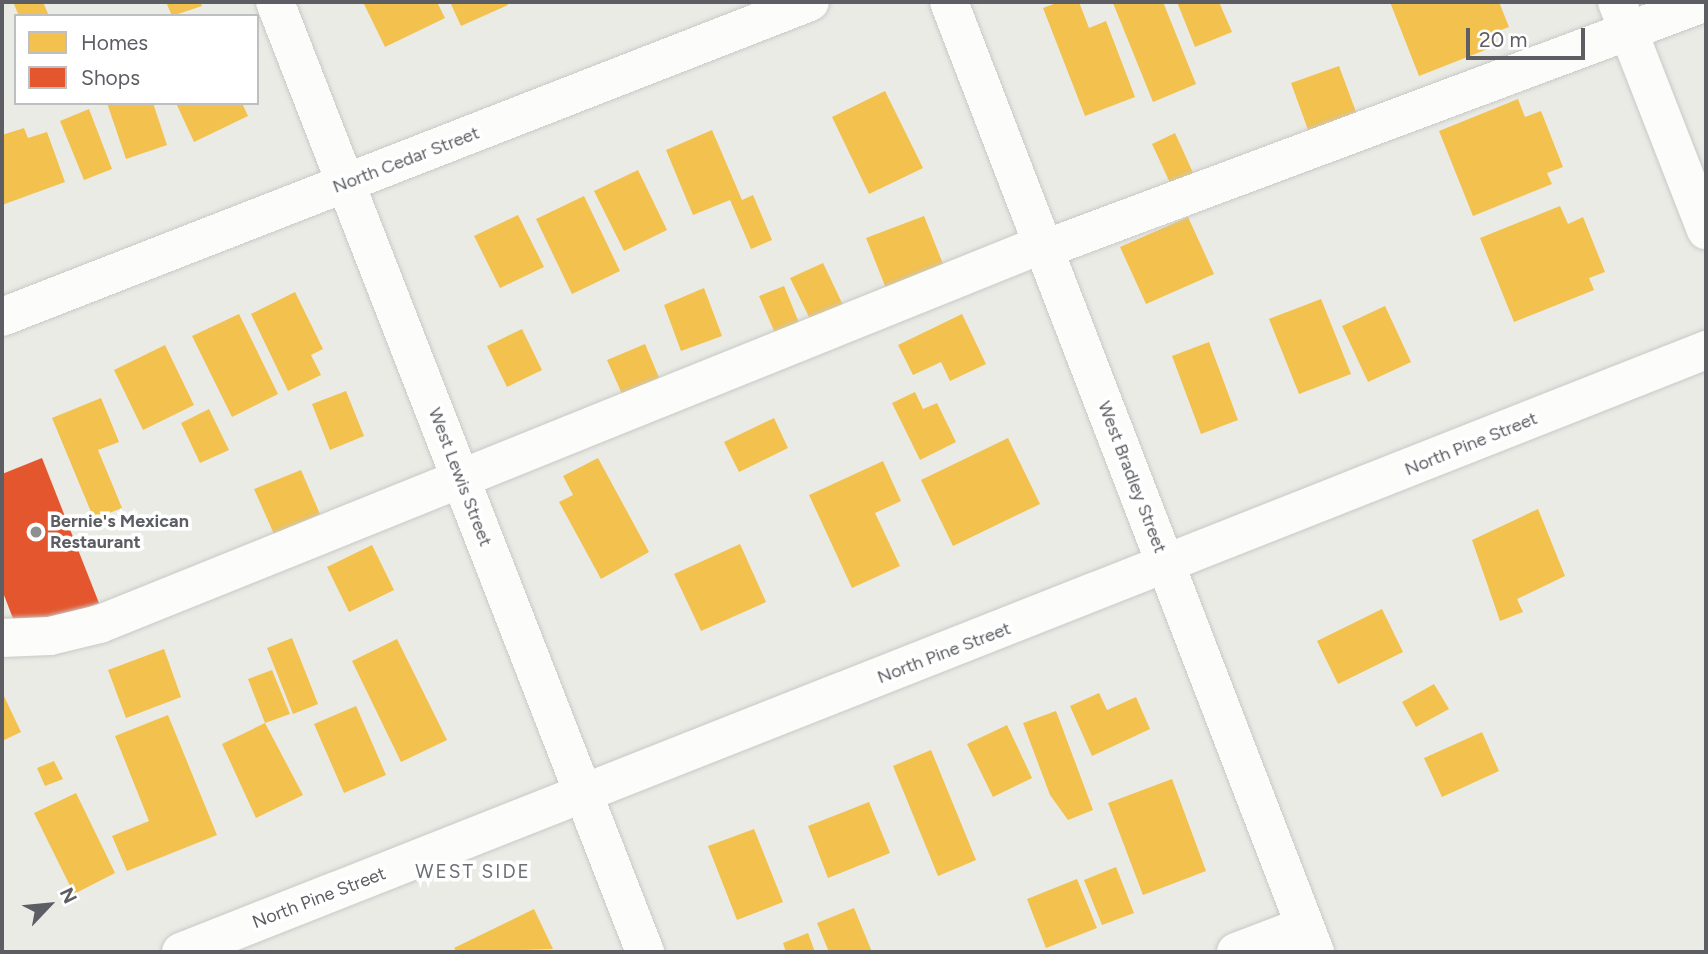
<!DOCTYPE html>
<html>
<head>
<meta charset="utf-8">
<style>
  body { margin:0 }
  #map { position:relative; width:1708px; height:954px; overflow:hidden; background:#ebebe6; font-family:Figtree,sans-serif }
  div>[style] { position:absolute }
  .homes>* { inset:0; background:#f2c14e }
  .shops>* { inset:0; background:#e4572e }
  .roads { filter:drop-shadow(0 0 2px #c8c8c6) drop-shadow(0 0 2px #c8c8c6) }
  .minor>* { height:38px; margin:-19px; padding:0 19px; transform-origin:19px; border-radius:19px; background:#fcfcfb }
  .dots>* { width:19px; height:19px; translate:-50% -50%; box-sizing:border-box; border:4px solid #fff; border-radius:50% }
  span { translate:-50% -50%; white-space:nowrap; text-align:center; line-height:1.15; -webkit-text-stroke:7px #fff; paint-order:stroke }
  .street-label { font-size:18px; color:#5c5e63 }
  .poi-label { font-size:18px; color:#5c5e63; font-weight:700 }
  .left { translate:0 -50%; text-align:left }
  .neighbourhood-label { font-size:19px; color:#6d6f75; letter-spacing:2px }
  .frame { position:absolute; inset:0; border:4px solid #5c5e63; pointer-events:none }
  .legend { position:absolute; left:14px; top:14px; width:245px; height:91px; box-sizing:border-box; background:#fff; border:2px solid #bebfc1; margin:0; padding:9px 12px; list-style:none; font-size:21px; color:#5c5e63 }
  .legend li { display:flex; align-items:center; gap:14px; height:35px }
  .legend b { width:35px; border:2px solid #bebfc1 }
  .north { position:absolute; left:14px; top:870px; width:70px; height:70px; -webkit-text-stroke:5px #fff; paint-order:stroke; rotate:64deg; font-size:19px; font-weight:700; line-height:28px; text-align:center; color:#5c5e63 }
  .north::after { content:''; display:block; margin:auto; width:24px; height:32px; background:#5c5e63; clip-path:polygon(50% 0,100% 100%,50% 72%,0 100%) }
  .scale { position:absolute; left:1466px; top:28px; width:119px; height:32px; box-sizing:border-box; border:4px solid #5c5e63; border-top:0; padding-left:9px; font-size:21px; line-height:24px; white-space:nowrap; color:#5c5e63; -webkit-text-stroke:5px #fff; paint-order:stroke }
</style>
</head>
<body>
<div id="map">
  <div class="homes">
    <div style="clip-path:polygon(13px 2px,43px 2px,49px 16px,19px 16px)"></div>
    <div style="clip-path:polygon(166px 2px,200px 2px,202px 6px,172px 16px)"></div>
    <div style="clip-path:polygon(363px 2px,437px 2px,445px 18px,385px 47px)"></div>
    <div style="clip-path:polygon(450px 2px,506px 2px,508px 5px,461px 26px)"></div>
    <div style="clip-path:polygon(1059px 2px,1079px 2px,1089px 28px,1106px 21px,1135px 97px,1085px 116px,1043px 8px)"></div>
    <div style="clip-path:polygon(1163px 2px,1196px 84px,1153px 102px,1113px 3px)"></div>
    <div style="clip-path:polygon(1177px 2px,1219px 2px,1232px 32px,1195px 47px)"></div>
    <div style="clip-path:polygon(1390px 2px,1499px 2px,1509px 27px,1493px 33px,1498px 45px,1419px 76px)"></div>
    <div style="clip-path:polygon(1339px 66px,1359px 120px,1311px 138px,1291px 83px)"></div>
    <div style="clip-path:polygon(885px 91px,923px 168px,869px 194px,832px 117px)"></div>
    <div style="clip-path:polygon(1518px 99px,1525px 117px,1541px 111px,1563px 167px,1547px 173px,1552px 184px,1473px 216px,1439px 131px)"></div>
    <div style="clip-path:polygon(107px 103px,153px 103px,167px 145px,126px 159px)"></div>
    <div style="clip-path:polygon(176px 103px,242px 103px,248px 116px,194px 142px)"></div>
    <div style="clip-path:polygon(89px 109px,112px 169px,84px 180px,60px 121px)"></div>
    <div style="clip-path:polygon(24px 128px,28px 138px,47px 132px,65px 182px,2px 205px,2px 135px)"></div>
    <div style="clip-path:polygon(712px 130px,742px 200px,753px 195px,772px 240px,751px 249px,730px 200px,693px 215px,666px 150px)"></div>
    <div style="clip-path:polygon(1175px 133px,1194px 175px,1171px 185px,1152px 144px)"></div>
    <div style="clip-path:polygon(638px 170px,667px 230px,624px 251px,594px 191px)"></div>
    <div style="clip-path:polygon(584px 196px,620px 271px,572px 294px,536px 219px)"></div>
    <div style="clip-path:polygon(1560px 206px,1568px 224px,1583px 217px,1605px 272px,1589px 278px,1594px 290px,1514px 322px,1480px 238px)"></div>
    <div style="clip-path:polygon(518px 215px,544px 267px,500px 288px,474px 236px)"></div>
    <div style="clip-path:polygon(924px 216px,949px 279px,891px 301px,866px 238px)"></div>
    <div style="clip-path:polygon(1188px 217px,1214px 274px,1146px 304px,1120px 247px)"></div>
    <div style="clip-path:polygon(823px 263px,843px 305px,811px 321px,790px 278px)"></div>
    <div style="clip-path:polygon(784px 286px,802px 330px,778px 340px,759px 296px)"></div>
    <div style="clip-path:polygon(704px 288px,722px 336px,681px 351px,664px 305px)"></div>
    <div style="clip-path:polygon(295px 292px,323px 349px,311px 355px,321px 375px,288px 391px,251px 314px)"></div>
    <div style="clip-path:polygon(1321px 299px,1351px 374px,1299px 394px,1269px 319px)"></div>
    <div style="clip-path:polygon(1385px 306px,1411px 362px,1368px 382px,1342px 326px)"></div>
    <div style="clip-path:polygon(239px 314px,278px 394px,232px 417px,192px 336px)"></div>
    <div style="clip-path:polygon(962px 314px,986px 364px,950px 381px,941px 362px,913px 375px,898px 345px)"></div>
    <div style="clip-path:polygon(522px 329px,542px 370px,507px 387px,487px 346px)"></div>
    <div style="clip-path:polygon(1209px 342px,1238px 420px,1201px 434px,1172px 356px)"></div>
    <div style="clip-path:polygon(645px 344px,663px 387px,626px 403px,607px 360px)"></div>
    <div style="clip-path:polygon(165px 345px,194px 405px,143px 430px,114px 370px)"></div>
    <div style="clip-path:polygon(346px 391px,364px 436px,330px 450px,312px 404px)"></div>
    <div style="clip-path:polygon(915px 392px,923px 409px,937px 403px,956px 442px,920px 460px,892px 403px)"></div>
    <div style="clip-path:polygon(101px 398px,119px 442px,98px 450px,122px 508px,94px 519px,52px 418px)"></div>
    <div style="clip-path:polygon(209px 409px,229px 450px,200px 463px,181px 423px)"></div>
    <div style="clip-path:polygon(774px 418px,788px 448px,739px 472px,724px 442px)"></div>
    <div style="clip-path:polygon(1008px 438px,1040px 504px,953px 546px,921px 480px)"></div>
    <div style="clip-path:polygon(598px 458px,649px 552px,601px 579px,559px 502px,573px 495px,563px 476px)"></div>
    <div style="clip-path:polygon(883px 461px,901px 501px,875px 513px,900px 566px,852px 588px,809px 495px)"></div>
    <div style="clip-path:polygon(301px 470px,320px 514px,274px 534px,254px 489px)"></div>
    <div style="clip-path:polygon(1538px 509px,1565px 576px,1517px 599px,1523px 612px,1500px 621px,1472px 540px)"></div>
    <div style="clip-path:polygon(740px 544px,766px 602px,701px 631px,674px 574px)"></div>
    <div style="clip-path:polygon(372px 545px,394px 590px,349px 612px,327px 567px)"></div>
    <div style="clip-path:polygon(1382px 609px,1403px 652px,1338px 684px,1317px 641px)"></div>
    <div style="clip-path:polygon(292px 638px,318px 704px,293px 714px,267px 648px)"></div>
    <div style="clip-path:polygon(397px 639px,447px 740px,401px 762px,352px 661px)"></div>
    <div style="clip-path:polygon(164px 649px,181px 697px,126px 718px,108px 670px)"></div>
    <div style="clip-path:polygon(272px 670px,290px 714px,265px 723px,248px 679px)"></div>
    <div style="clip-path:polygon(1434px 684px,1449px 709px,1416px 727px,1402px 702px)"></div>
    <div style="clip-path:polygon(2px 692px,21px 732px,2px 741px)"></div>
    <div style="clip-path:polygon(1099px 693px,1107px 710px,1136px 697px,1150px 729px,1092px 756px,1070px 706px)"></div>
    <div style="clip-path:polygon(356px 706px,386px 775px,344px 793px,314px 724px)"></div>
    <div style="clip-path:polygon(1056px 711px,1093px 810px,1068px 820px,1050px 795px,1023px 723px)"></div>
    <div style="clip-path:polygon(168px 715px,217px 835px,127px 871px,112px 836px,149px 821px,115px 736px)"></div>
    <div style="clip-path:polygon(265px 723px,303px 795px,256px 818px,222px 744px)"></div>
    <div style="clip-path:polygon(1007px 725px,1032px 778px,993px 797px,967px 744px)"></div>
    <div style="clip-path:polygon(1482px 732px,1499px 771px,1442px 797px,1424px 758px)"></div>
    <div style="clip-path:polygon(931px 750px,976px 860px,938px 876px,893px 766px)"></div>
    <div style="clip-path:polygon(54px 761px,63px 779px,45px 786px,37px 768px)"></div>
    <div style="clip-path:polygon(1172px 779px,1206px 871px,1143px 895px,1108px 803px)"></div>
    <div style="clip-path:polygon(76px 793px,115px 873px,74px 894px,34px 813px)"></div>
    <div style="clip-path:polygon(869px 802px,890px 853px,828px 878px,808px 826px)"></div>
    <div style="clip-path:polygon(754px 829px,783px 902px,737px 920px,708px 846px)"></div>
    <div style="clip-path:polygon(1116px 867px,1134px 913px,1102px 925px,1084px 880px)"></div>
    <div style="clip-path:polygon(1077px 879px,1097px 928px,1046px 948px,1027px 899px)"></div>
    <div style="clip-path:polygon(854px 908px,872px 952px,829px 952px,817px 923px)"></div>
    <div style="clip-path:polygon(534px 909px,553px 949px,457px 952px,454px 948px)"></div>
    <div style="clip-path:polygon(808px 933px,815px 952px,786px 952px,783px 943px)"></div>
  </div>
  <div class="shops">
    <div style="clip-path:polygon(42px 458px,99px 603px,19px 634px,2px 590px,2px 474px)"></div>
  </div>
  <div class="roads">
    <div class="minor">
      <div style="left:275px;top:2px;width:1020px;rotate:68.72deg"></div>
      <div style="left:949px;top:2px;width:1018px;rotate:68.93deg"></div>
      <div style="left:1617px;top:2px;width:245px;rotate:68.7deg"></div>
      <div style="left:2px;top:317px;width:867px;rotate:-21.3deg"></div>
      <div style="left:2px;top:638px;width:48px;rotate:-2.4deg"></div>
      <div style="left:50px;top:636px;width:51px;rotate:-13.5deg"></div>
      <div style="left:100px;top:624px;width:1017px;rotate:-21.95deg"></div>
      <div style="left:1043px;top:244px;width:8px;rotate:23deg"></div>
      <div style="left:1050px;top:247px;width:700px;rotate:-20.48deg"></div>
      <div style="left:181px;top:952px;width:1640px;rotate:-21.54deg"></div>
      <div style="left:1236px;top:952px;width:73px;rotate:-20.9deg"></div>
    </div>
  </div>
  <div class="dots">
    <div style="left:36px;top:532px;background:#8e8f91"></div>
  </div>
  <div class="street-label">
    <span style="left:406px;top:160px;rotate:-21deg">North Cedar Street</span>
    <span style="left:1471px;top:444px;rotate:-22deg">North Pine Street</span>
    <span style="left:460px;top:477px;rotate:69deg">West Lewis Street</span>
    <span style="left:1132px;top:477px;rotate:69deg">West Bradley Street</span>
    <span style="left:944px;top:653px;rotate:-21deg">North Pine Street</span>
    <span style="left:319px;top:898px;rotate:-21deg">North Pine Street</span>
  </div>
  <div class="poi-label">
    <span class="left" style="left:50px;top:532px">Bernie's Mexican<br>Restaurant</span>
  </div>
  <div class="neighbourhood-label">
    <span style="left:473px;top:872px">WEST SIDE</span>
  </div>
  <div class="frame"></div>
  <ul class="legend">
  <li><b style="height:19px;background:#f2c14e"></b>Homes</li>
  <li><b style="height:19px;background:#e4572e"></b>Shops</li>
  </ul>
  <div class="north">N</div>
  <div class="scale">20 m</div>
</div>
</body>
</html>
